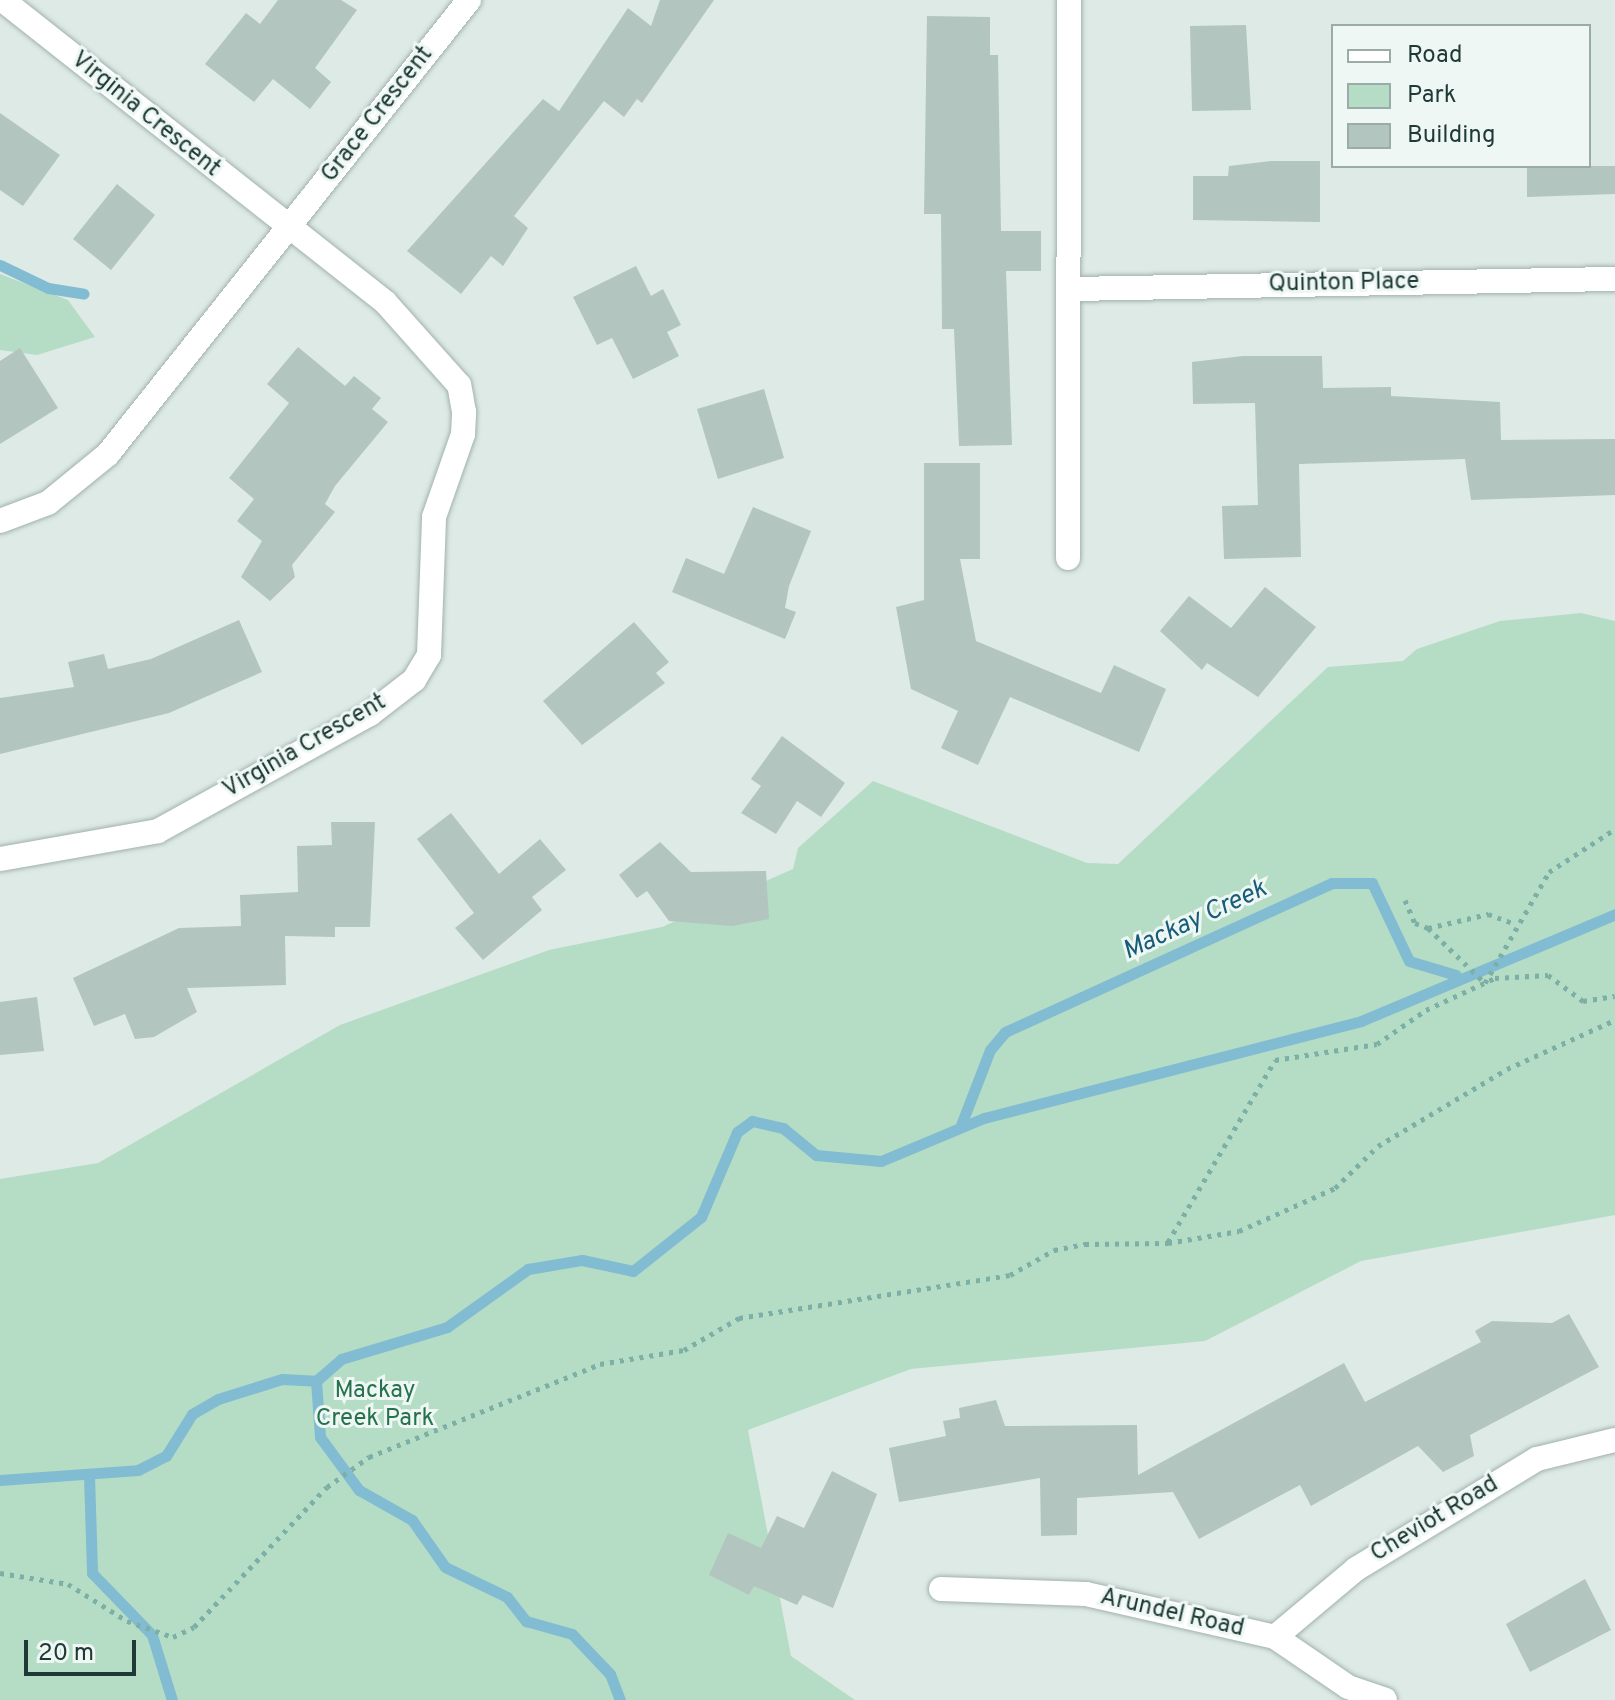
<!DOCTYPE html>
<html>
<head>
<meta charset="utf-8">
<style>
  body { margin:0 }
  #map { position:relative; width:1615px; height:1700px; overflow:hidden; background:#deeae6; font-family:Overpass,sans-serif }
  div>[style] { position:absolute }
  .green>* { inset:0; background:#b5ddc5 }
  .stream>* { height:11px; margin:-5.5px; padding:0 5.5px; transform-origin:5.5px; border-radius:5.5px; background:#82bcd2 }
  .building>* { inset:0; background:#b3c5bf }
  .path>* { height:5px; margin-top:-2.5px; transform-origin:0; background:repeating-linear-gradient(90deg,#7cafa5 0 4px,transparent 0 10px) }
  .roads { filter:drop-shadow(0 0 2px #a1b2ae) drop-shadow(0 0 2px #a1b2ae) }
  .minor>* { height:24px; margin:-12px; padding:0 12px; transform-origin:12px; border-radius:12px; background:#fff }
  span { translate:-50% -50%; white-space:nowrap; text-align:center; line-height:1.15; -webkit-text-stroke:6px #eef7f3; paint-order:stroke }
  .street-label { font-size:24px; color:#1f3a36 }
  .park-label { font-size:24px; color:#27724e }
  .water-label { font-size:26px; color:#175c78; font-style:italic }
  .legend { position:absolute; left:1331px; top:24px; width:260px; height:144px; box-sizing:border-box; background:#eef7f3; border:2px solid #9baba7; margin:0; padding:10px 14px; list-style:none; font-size:24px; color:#1f3a36 }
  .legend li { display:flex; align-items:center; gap:16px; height:40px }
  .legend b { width:40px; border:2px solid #9baba7 }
  .scale { position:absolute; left:24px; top:1640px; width:112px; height:36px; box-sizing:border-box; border:4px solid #1f3a36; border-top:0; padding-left:10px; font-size:24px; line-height:28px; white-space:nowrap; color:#1f3a36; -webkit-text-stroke:6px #eef7f3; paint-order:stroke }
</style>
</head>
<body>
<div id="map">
  <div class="green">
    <div style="clip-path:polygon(0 274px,68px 300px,95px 337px,37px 355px,0 350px)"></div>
    <div style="clip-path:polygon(1581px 613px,1615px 621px,1615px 1215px,1361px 1261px,1205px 1341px,911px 1369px,748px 1430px,791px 1656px,855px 1700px,0 1700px,0 1179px,98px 1163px,340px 1025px,549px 950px,662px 927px,793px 869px,798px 848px,873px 781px,1087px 863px,1118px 864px,1328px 667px,1403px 661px,1417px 649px,1500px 621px)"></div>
  </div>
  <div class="stream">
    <div style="left:0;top:265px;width:53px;rotate:25.6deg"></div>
    <div style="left:48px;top:288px;width:36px;rotate:9deg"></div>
    <div style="left:961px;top:1125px;width:80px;rotate:-68.9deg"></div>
    <div style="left:990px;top:1050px;width:23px;rotate:-50deg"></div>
    <div style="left:1005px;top:1032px;width:359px;rotate:-24.5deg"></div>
    <div style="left:1332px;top:883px;width:40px"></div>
    <div style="left:1372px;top:883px;width:86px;rotate:64.6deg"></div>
    <div style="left:1409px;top:961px;width:49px;rotate:16.6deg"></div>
    <div style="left:316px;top:1381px;width:56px;rotate:85.9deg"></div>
    <div style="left:320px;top:1437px;width:66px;rotate:53.7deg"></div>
    <div style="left:359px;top:1490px;width:61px;rotate:29.5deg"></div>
    <div style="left:412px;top:1520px;width:57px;rotate:54.9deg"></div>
    <div style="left:445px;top:1567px;width:69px;rotate:25.8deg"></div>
    <div style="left:507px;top:1597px;width:31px;rotate:52deg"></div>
    <div style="left:526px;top:1621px;width:48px;rotate:15.8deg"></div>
    <div style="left:572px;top:1634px;width:55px;rotate:46.5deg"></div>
    <div style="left:610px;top:1674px;width:28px;rotate:69deg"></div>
    <div style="left:89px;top:1475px;width:98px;rotate:88.2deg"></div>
    <div style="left:92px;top:1573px;width:86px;rotate:45.9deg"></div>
    <div style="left:152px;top:1635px;width:68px;rotate:72.9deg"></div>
    <div style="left:0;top:1480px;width:138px;rotate:-4.1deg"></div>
    <div style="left:138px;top:1470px;width:31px;rotate:-27deg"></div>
    <div style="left:166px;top:1456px;width:49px;rotate:-58.2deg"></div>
    <div style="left:192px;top:1414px;width:30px;rotate:-30deg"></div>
    <div style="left:218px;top:1399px;width:67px;rotate:-17.4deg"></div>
    <div style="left:282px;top:1379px;width:34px;rotate:3deg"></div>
    <div style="left:316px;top:1381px;width:33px;rotate:-41deg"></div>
    <div style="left:341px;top:1359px;width:111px;rotate:-16.8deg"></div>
    <div style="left:447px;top:1327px;width:100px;rotate:-35.6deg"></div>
    <div style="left:528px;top:1269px;width:55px;rotate:-9.5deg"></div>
    <div style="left:582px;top:1260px;width:52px;rotate:12.2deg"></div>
    <div style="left:633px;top:1271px;width:87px;rotate:-38.5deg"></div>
    <div style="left:701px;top:1217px;width:92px;rotate:-67deg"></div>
    <div style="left:737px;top:1132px;width:19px;rotate:-36deg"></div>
    <div style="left:752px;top:1121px;width:32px;rotate:13deg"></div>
    <div style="left:783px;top:1128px;width:43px;rotate:39.3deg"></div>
    <div style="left:816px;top:1155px;width:65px;rotate:5.3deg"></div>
    <div style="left:881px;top:1161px;width:112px;rotate:-22.7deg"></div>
    <div style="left:984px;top:1118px;width:389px;rotate:-14.4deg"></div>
    <div style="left:1361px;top:1021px;width:276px;rotate:-22.8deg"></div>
  </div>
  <div class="building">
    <div style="clip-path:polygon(278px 0,341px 0,357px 10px,315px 68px,331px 82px,310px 109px,273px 79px,254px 102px,205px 64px,246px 13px,260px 24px)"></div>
    <div style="clip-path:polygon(660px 0,714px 0,642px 103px,637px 99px,624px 117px,604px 101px,514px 216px,528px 228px,503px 266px,491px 256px,461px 294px,407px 251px,543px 99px,559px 111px,628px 8px,651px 26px)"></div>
    <div style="clip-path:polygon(927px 16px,990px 17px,990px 55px,998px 55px,1001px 231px,1041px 231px,1041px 271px,1006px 271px,1012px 445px,959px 446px,954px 329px,942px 329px,941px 214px,924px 214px)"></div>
    <div style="clip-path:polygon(1246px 25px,1251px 110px,1192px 111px,1190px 26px)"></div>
    <div style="clip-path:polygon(0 113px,60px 155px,23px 206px,0 190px)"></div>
    <div style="clip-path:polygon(1271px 161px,1320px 161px,1320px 222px,1193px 220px,1193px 176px,1228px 176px,1229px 166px)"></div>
    <div style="clip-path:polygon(1527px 166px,1615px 166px,1615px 194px,1527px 197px)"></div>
    <div style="clip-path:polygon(117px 184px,155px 215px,111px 270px,73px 239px)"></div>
    <div style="clip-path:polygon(636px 266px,651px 296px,663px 289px,681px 325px,667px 332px,679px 356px,633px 379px,612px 338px,597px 345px,573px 297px)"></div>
    <div style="clip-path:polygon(298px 347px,345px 386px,354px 376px,381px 398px,372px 409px,388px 422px,335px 486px,325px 504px,335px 512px,292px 565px,295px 577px,270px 601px,241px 577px,262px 541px,237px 521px,254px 499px,229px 478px,289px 403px,267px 384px)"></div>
    <div style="clip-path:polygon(20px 348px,58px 408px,0 444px,0 361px)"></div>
    <div style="clip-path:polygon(1243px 356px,1322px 356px,1323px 388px,1391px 387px,1391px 396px,1500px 402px,1501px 440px,1615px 439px,1615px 495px,1471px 500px,1465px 459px,1299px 464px,1301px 557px,1224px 559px,1222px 506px,1258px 505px,1255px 403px,1193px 404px,1192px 362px)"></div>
    <div style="clip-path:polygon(764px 389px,784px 458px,718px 479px,697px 409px)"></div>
    <div style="clip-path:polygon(924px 463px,980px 463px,980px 559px,960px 559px,976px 641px,1101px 693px,1114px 665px,1166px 689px,1139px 752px,1010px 697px,978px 765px,941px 748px,958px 711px,911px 689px,896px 607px,924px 600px)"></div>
    <div style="clip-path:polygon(753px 507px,811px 531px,789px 586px,785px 608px,796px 612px,785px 639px,672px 592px,686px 558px,724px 574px)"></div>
    <div style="clip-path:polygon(1265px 587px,1316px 627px,1258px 697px,1207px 663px,1202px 670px,1160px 631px,1189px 596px,1231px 628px)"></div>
    <div style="clip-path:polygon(239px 620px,262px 672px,169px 713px,0 754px,0 698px,74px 687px,68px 662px,104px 654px,108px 669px,151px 659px)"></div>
    <div style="clip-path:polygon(634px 622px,669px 662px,656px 673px,665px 683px,582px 745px,543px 701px)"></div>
    <div style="clip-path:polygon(782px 736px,845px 783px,821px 817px,797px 801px,776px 834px,741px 813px,761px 786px,751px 779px)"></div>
    <div style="clip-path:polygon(451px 813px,499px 874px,540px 839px,566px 870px,532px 897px,542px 910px,483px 960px,455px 928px,474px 913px,417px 839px)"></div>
    <div style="clip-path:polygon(331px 822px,375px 822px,370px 927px,335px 927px,335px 937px,285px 936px,286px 985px,187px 988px,197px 1012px,154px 1037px,135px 1039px,125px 1014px,94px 1026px,73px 978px,179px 928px,241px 926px,240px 895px,298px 892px,297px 846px,332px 845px)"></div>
    <div style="clip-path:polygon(660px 842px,691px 872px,766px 871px,769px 919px,732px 926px,669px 921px,647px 891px,637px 898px,619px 875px)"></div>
    <div style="clip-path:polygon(37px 997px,44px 1051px,0 1055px,0 1002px)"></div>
    <div style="clip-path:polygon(1569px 1314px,1599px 1367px,1470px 1435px,1474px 1456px,1443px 1472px,1418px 1446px,1311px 1506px,1300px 1485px,1199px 1539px,1173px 1492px,1077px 1498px,1077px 1535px,1041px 1536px,1040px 1478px,899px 1502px,889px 1448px,946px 1436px,943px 1421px,960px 1418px,959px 1408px,996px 1400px,1005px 1426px,1137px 1425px,1138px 1475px,1344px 1363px,1365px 1402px,1481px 1342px,1475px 1331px,1492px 1321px,1552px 1323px)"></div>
    <div style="clip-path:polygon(832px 1471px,877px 1494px,833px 1608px,803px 1595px,797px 1605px,754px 1586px,749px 1595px,709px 1575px,728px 1533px,761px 1548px,777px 1516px,804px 1528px)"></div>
    <div style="clip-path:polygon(1585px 1579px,1611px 1630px,1530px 1672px,1506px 1624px)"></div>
  </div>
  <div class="path">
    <div style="left:1405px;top:900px;width:25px;rotate:67deg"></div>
    <div style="left:1415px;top:923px;width:14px;rotate:21deg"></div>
    <div style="left:1428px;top:928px;width:62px;rotate:-13.1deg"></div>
    <div style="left:1488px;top:914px;width:27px;rotate:20deg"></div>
    <div style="left:1428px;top:928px;width:79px;rotate:44deg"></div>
    <div style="left:1485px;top:983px;width:128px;rotate:-60deg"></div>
    <div style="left:1549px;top:872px;width:79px;rotate:-33.1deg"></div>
    <div style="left:1168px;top:1242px;width:211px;rotate:-59.5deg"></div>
    <div style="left:1275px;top:1060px;width:103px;rotate:-8.9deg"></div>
    <div style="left:1377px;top:1044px;width:60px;rotate:-34.8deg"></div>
    <div style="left:1426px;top:1010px;width:76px;rotate:-24.9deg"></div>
    <div style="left:1495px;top:978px;width:53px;rotate:-3.2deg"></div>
    <div style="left:1548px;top:975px;width:44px;rotate:36.6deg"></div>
    <div style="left:1583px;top:1001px;width:32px;rotate:-9deg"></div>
    <div style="left:0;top:1573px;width:69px;rotate:9.2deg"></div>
    <div style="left:68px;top:1584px;width:70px;rotate:32.1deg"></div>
    <div style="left:127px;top:1621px;width:49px;rotate:19.2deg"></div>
    <div style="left:173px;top:1637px;width:23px;rotate:-25deg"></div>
    <div style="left:194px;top:1627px;width:193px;rotate:-46.5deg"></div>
    <div style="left:327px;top:1487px;width:52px;rotate:-35.5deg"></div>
    <div style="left:369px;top:1457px;width:249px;rotate:-21.9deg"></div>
    <div style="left:600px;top:1364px;width:85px;rotate:-9.5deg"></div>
    <div style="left:684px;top:1350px;width:64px;rotate:-30.2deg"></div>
    <div style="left:739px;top:1318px;width:274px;rotate:-9deg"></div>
    <div style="left:1010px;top:1275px;width:51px;rotate:-29.6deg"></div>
    <div style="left:1054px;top:1250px;width:32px;rotate:-11deg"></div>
    <div style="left:1085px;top:1244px;width:83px;rotate:-0.7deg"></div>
    <div style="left:1168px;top:1243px;width:72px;rotate:-9.6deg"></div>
    <div style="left:1239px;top:1231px;width:105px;rotate:-24.1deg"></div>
    <div style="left:1335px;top:1188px;width:60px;rotate:-44.3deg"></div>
    <div style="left:1378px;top:1146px;width:150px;rotate:-30.8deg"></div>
    <div style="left:1507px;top:1069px;width:119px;rotate:-24.4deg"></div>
  </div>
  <div class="roads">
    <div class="minor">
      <div style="left:1072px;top:289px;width:543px;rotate:-1.06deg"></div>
      <div style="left:0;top:521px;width:51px;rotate:-20.6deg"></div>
      <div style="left:48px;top:503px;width:77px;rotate:-39.2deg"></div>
      <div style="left:108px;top:454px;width:580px;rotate:-51.51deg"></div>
      <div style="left:1068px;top:558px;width:558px;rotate:-89.9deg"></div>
      <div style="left:0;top:859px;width:160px;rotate:-10deg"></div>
      <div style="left:158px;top:831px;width:242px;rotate:-28.9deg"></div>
      <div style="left:370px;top:714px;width:56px;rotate:-37.7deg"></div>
      <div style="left:414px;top:680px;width:29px;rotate:-59deg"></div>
      <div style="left:429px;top:655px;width:138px;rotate:-87.9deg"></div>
      <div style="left:434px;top:517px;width:88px;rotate:-70.7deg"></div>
      <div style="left:463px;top:434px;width:22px;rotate:-87deg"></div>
      <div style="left:464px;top:412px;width:27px;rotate:-100deg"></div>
      <div style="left:459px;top:385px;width:111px;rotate:-131.7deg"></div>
      <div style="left:385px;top:302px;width:488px;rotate:-141.7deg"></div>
      <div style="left:941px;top:1589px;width:145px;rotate:2deg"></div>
      <div style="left:1086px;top:1594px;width:194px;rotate:12.8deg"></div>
      <div style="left:1275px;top:1637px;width:88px;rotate:34.4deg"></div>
      <div style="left:1348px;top:1687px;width:39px;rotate:19deg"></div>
      <div style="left:1275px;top:1637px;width:106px;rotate:-40deg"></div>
      <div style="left:1356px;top:1569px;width:212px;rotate:-31.3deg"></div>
      <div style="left:1537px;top:1459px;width:80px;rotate:-13.7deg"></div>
    </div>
  </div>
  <div class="street-label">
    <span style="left:145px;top:115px;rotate:39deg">Virginia Crescent</span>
    <span style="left:378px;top:115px;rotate:-52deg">Grace Crescent</span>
    <span style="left:1344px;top:284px;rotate:-1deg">Quinton Place</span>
    <span style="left:305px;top:747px;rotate:-30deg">Virginia Crescent</span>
    <span style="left:1435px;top:1520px;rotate:-31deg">Cheviot Road</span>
    <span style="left:1172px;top:1614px;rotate:13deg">Arundel Road</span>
  </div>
  <div class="park-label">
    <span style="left:375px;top:1406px">Mackay<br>Creek Park</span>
  </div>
  <div class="water-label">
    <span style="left:1195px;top:921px;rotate:-25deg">Mackay Creek</span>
  </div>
  <ul class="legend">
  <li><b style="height:10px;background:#fff"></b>Road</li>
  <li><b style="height:22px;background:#b5ddc5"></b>Park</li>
  <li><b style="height:22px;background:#b3c5bf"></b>Building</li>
  </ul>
  <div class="scale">20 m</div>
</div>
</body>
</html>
